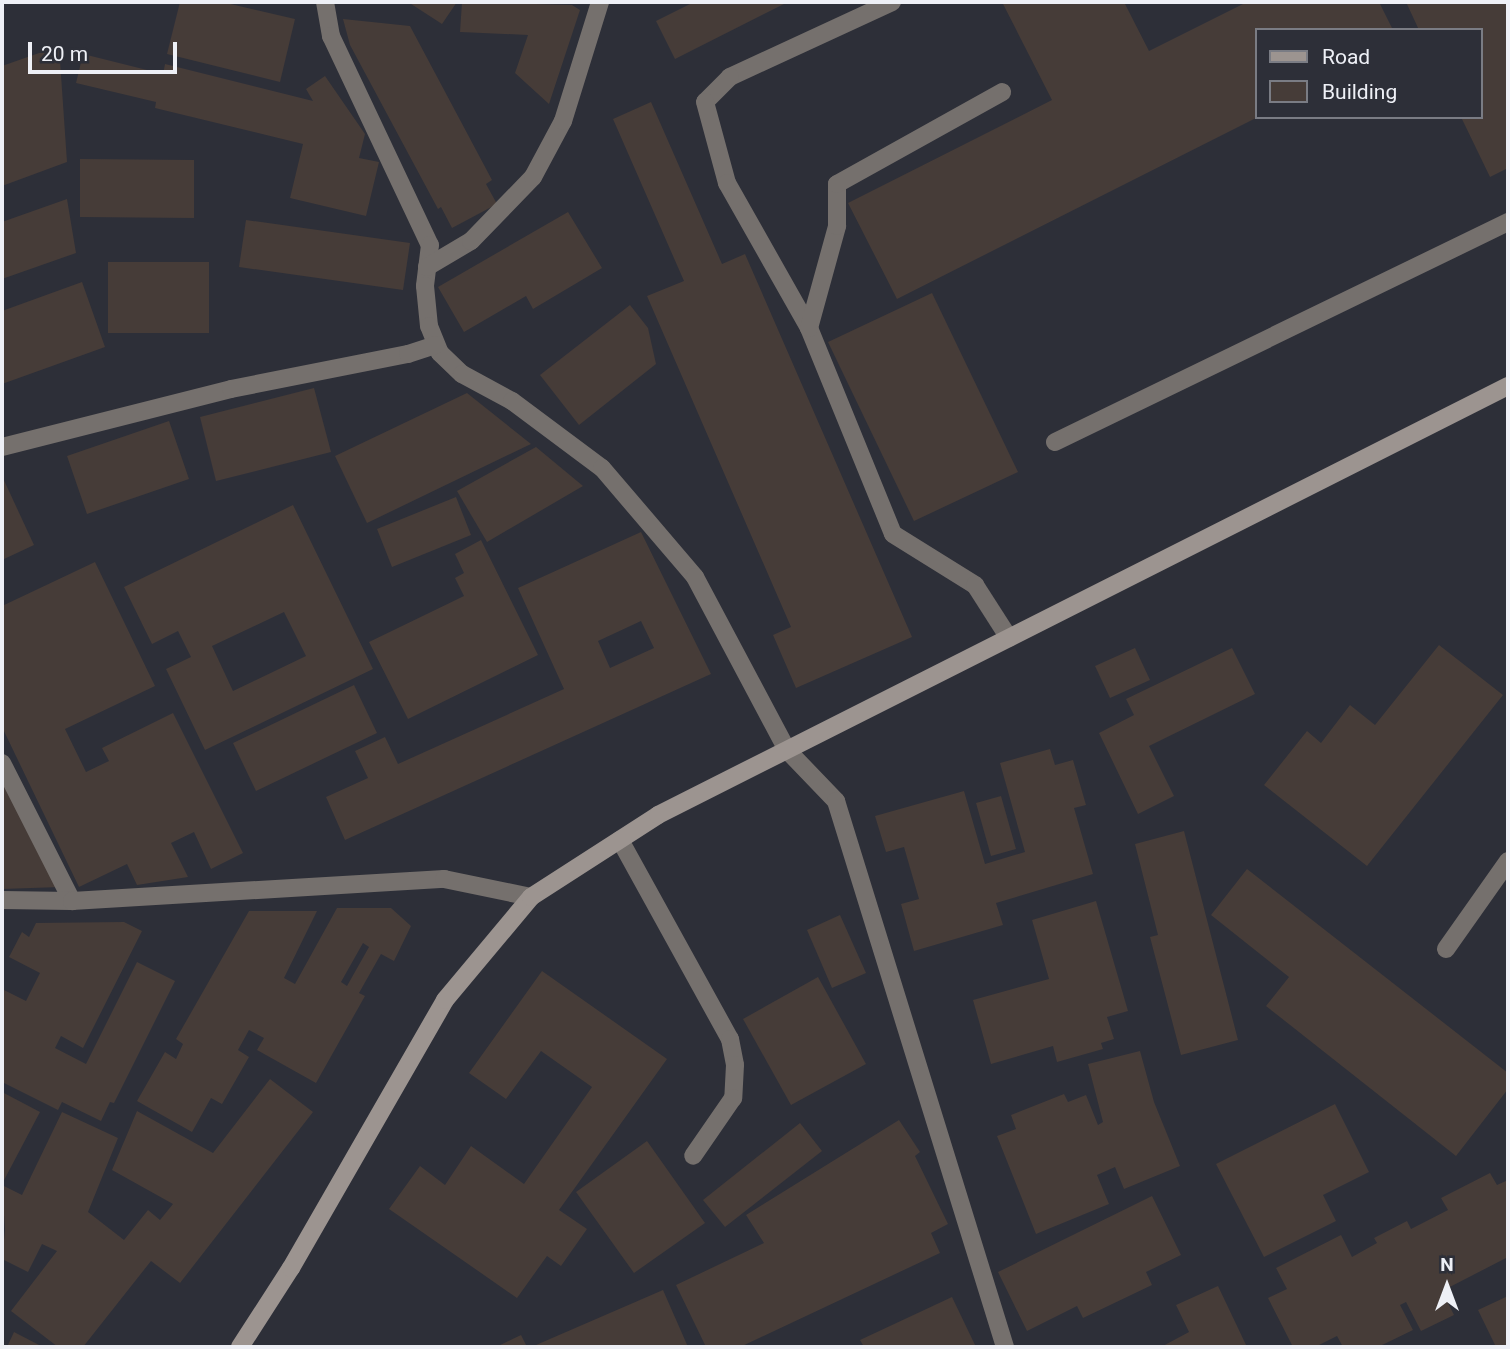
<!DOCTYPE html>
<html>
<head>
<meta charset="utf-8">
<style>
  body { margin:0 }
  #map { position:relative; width:1510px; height:1349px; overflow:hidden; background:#2d2f38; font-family:Roboto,sans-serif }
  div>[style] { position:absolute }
  .building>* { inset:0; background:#463c38 }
  .lane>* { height:18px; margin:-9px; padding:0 9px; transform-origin:9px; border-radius:9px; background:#75706d }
  .street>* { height:18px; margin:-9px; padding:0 9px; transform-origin:9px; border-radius:9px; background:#75706d }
  .secondary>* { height:18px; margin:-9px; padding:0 9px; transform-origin:9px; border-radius:9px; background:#9c9490 }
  span { translate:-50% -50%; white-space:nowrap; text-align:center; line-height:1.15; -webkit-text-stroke:6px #2d2f38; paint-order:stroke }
  .frame { position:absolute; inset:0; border:4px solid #eef0f6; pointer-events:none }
  .legend { position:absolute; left:1255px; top:28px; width:228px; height:91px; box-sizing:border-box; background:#2d2f38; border:2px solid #7a7c84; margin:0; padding:9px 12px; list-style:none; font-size:21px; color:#eef0f6 }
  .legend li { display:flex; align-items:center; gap:14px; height:35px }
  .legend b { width:35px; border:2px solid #7a7c84 }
  .north { position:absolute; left:1412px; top:1251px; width:70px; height:70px; -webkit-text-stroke:5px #2d2f38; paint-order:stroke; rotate:0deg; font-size:19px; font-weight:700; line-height:28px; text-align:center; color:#eef0f6 }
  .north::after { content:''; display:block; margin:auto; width:24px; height:32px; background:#eef0f6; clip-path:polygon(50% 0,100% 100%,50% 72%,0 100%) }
  .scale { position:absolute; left:28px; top:42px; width:149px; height:32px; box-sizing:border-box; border:4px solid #eef0f6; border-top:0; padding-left:9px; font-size:21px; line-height:24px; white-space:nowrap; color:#eef0f6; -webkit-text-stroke:5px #2d2f38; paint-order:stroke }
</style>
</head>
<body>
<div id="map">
  <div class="building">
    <div style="clip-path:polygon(180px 2px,222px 2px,295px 19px,280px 82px,167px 54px)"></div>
    <div style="clip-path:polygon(408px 2px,457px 2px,442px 24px)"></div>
    <div style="clip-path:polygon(462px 2px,572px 5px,580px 10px,549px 104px,515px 73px,528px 35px,460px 32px)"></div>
    <div style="clip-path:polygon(694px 2px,788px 2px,675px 59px,656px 21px)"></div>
    <div style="clip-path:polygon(1002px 2px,1124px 2px,1149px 51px,1247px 2px,1379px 2px,1393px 30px,1256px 30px,1256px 118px,897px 299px,848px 203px,1052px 100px)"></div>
    <div style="clip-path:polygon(1406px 2px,1508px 2px,1508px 168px,1490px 177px,1461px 117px,1480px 117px,1480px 30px,1419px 30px)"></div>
    <div style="clip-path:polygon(343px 19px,410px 26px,492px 180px,486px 184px,497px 204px,452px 228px,441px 207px,438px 209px,350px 45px)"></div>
    <div style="clip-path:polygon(59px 46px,67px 162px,2px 186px,2px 66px)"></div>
    <div style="clip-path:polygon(83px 54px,163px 74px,165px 64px,313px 101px,306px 89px,325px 76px,365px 134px,359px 158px,379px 162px,366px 216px,290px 198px,303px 144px,155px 108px,156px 102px,76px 83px)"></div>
    <div style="clip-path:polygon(651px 102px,722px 264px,745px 254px,912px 637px,796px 688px,773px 635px,791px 627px,647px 296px,684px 281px,613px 119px)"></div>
    <div style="clip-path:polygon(80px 159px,194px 160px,194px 218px,80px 217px)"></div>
    <div style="clip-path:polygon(67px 199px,76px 253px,2px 279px,2px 222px)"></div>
    <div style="clip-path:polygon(568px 212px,602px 268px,533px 309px,526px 296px,464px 332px,438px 287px)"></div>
    <div style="clip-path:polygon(246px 220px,410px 243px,403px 290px,239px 267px)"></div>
    <div style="clip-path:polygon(108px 262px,209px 262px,209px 333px,108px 333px)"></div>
    <div style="clip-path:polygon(82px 282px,105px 347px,2px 384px,2px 311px)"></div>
    <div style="clip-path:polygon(932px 293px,1018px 472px,914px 521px,828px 342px)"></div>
    <div style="clip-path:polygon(630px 305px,648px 328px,656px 364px,579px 425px,540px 375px)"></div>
    <div style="clip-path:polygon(314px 388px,331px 452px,216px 481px,200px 417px)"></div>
    <div style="clip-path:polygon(467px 393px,531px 444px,367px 523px,335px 456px)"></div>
    <div style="clip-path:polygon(169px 421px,189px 479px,87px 514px,67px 456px)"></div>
    <div style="clip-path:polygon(536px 447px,583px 486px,487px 542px,457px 491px)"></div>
    <div style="clip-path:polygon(2px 476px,34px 545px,2px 560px)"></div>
    <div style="clip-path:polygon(456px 497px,471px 535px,392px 567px,377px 529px)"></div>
    <div style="clip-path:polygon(evenodd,293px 505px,373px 669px,205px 750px,166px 669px,191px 657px,178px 631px,152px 644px,124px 587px,293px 505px,284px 612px,306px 656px,233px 691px,212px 646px,284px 612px)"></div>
    <div style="clip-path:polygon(evenodd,641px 532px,711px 674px,345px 840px,326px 797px,368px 778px,355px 751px,385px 737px,398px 764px,564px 689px,518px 588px,641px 532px,641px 621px,654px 648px,610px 668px,598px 641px,641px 621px)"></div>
    <div style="clip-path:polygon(481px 540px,538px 655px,408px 719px,369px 642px,464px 596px,455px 578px,464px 573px,455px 554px)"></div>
    <div style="clip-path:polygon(95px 562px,155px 686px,65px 729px,86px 772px,109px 761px,102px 748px,173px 713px,243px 853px,211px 869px,194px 832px,171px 843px,188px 877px,137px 885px,127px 864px,79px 887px,2px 727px,2px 606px)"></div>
    <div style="clip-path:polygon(1439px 645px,1503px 695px,1367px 866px,1264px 785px,1307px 731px,1321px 743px,1350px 705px,1375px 725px)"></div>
    <div style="clip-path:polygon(1135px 648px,1150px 680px,1110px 698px,1095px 666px)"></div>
    <div style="clip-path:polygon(1232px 648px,1255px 694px,1149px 746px,1174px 796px,1138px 814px,1099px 733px,1134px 715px,1126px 699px)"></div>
    <div style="clip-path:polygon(354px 685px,377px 733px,256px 791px,233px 743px)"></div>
    <div style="clip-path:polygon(1050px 749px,1055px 765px,1073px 760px,1086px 805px,1074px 808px,1093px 874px,996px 903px,1003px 925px,914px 951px,901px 904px,919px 899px,904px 847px,886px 852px,875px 816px,964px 791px,985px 864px,1025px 852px,1000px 763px)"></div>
    <div style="clip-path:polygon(2px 773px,61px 887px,2px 889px)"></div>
    <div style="clip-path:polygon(1001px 796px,1016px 849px,991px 856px,976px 803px)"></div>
    <div style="clip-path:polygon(1184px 831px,1238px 1040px,1181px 1055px,1150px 937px,1158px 935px,1135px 844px)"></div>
    <div style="clip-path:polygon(1247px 869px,1508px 1073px,1508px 1089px,1456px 1156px,1266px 1006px,1289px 977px,1211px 915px)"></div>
    <div style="clip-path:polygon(1096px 901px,1128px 1011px,1107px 1017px,1114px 1039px,1101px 1043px,1103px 1049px,1057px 1062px,1053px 1046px,991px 1064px,973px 1000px,1049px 979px,1032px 920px)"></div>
    <div style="clip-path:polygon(evenodd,337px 908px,391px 908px,411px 926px,394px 961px,381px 954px,359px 993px,365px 996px,316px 1083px,257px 1050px,264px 1038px,249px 1030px,238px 1050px,249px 1057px,222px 1104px,211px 1098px,192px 1132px,137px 1101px,165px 1052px,176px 1059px,183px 1044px,176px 1039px,249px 911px,317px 911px,284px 978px,295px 984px,337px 908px,363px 943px,369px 947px,347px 986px,341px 982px,363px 943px)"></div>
    <div style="clip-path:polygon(840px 915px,866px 973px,832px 988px,807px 930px)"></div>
    <div style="clip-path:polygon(124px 922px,142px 931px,83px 1048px,61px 1036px,55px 1048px,86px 1064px,137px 962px,175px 981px,114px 1103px,110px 1102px,101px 1121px,62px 1102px,58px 1110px,2px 1082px,2px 989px,26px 1001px,40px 973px,9px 957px,22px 932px,29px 937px,36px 923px)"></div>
    <div style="clip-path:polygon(542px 971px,667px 1059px,559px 1210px,587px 1229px,561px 1266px,547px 1256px,517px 1298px,389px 1209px,420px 1166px,445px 1185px,471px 1146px,524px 1184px,592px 1087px,541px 1051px,506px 1099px,469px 1073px)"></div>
    <div style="clip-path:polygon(818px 977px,866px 1064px,791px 1105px,743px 1019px)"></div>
    <div style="clip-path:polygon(1140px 1051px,1154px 1102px,1180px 1166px,1124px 1189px,1115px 1167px,1097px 1175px,1109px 1204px,1036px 1234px,997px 1136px,1016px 1129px,1011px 1115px,1064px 1094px,1068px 1102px,1086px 1095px,1098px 1125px,1103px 1122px,1088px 1064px)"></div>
    <div style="clip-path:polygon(270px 1079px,313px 1112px,180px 1283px,151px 1261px,83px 1347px,58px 1347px,11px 1311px,57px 1251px,42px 1244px,28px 1272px,2px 1259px,5px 1230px,2px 1185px,22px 1195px,62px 1112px,118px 1138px,88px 1212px,124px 1240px,148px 1210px,160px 1220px,173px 1204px,112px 1170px,137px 1111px,213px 1153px)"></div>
    <div style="clip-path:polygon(2px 1092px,40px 1112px,2px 1184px)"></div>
    <div style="clip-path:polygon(1335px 1104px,1369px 1172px,1323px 1195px,1336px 1221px,1264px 1257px,1216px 1164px)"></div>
    <div style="clip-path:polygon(899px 1120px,920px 1152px,915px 1156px,948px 1224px,931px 1233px,940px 1253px,740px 1347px,706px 1347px,676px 1285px,764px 1243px,746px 1215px)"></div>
    <div style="clip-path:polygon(800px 1123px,822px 1151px,725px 1227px,703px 1200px)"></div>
    <div style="clip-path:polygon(647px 1141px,705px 1223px,634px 1273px,576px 1192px)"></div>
    <div style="clip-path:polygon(1490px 1173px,1497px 1185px,1508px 1180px,1508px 1257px,1442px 1291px,1454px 1315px,1421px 1331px,1406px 1302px,1400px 1305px,1413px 1330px,1378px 1347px,1343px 1347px,1337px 1336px,1315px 1347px,1293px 1347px,1268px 1298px,1287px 1289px,1276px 1268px,1341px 1235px,1352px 1257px,1377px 1243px,1374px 1238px,1407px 1221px,1411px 1229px,1448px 1210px,1441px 1198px)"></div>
    <div style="clip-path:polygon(1152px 1196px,1181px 1255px,1146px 1272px,1152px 1285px,1083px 1318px,1077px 1306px,1027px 1331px,998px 1272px)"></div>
    <div style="clip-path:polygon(1218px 1286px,1247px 1347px,1161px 1347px,1189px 1332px,1176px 1305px)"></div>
    <div style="clip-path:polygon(663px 1290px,688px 1347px,537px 1347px,536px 1345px)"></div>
    <div style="clip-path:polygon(1508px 1296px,1508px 1347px,1496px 1347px,1478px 1310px)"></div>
    <div style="clip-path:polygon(952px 1297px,976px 1347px,864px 1347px,860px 1340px)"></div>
    <div style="clip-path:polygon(14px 1332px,43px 1347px,7px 1347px)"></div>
    <div style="clip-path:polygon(521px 1335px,527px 1347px,496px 1347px)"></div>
  </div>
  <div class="lane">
    <div style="left:892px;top:2px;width:179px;rotate:155.2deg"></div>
    <div style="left:730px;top:77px;width:35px;rotate:135deg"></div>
    <div style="left:705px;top:102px;width:84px;rotate:74.8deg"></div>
    <div style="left:727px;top:183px;width:167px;rotate:60.5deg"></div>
    <div style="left:809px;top:328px;width:222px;rotate:67.8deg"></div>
    <div style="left:893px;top:534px;width:97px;rotate:31.9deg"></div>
    <div style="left:975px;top:585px;width:63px;rotate:57.3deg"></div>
    <div style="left:809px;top:328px;width:106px;rotate:-74.6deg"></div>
    <div style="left:837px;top:226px;width:42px;rotate:-90deg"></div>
    <div style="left:837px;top:184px;width:189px;rotate:-29.1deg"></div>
    <div style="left:1055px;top:442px;width:504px;rotate:-25.9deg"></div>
    <div style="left:620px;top:840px;width:227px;rotate:61.1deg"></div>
    <div style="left:730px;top:1039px;width:26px;rotate:79deg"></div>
    <div style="left:735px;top:1065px;width:33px;rotate:93deg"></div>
    <div style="left:733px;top:1098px;width:70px;rotate:124.6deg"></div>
    <div style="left:1446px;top:949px;width:108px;rotate:-54.8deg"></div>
  </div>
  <div class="street">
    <div style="left:325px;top:2px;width:35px;rotate:80deg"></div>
    <div style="left:331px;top:36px;width:231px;rotate:64.7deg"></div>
    <div style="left:430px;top:245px;width:41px;rotate:97deg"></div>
    <div style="left:425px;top:286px;width:40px;rotate:84.3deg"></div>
    <div style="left:429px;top:326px;width:29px;rotate:68deg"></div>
    <div style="left:440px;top:353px;width:30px;rotate:44deg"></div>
    <div style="left:462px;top:374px;width:57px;rotate:28.4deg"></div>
    <div style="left:512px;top:401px;width:112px;rotate:36.7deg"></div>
    <div style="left:602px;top:468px;width:143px;rotate:49.5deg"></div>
    <div style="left:695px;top:577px;width:196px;rotate:62deg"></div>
    <div style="left:787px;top:750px;width:71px;rotate:46.1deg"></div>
    <div style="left:836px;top:801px;width:572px;rotate:72.8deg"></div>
    <div style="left:427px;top:267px;width:51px;rotate:-30.6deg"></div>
    <div style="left:471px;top:241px;width:89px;rotate:-45.9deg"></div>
    <div style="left:533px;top:177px;width:64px;rotate:-61.8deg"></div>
    <div style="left:563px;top:121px;width:125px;rotate:-72.7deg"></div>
    <div style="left:2px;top:447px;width:236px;rotate:-14.2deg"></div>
    <div style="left:231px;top:389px;width:180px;rotate:-11.2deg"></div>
    <div style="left:408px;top:354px;width:29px;rotate:-18deg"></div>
    <div style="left:2px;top:763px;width:155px;rotate:63.1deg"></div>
    <div style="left:2px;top:900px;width:70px;rotate:0.8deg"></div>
    <div style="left:72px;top:901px;width:373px;rotate:-3.4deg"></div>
    <div style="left:444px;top:879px;width:89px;rotate:11.7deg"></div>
  </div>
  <div class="secondary">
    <div style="left:240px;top:1347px;width:94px;rotate:-57.2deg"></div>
    <div style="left:291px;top:1268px;width:309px;rotate:-60.1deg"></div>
    <div style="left:445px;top:1000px;width:134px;rotate:-50.1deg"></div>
    <div style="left:531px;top:897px;width:151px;rotate:-32.8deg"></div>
    <div style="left:658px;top:815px;width:952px;rotate:-26.78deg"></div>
  </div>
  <div class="frame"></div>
  <ul class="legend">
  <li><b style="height:9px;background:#9c9490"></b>Road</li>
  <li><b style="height:19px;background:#463c38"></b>Building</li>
  </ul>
  <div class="north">N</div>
  <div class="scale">20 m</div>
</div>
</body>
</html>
